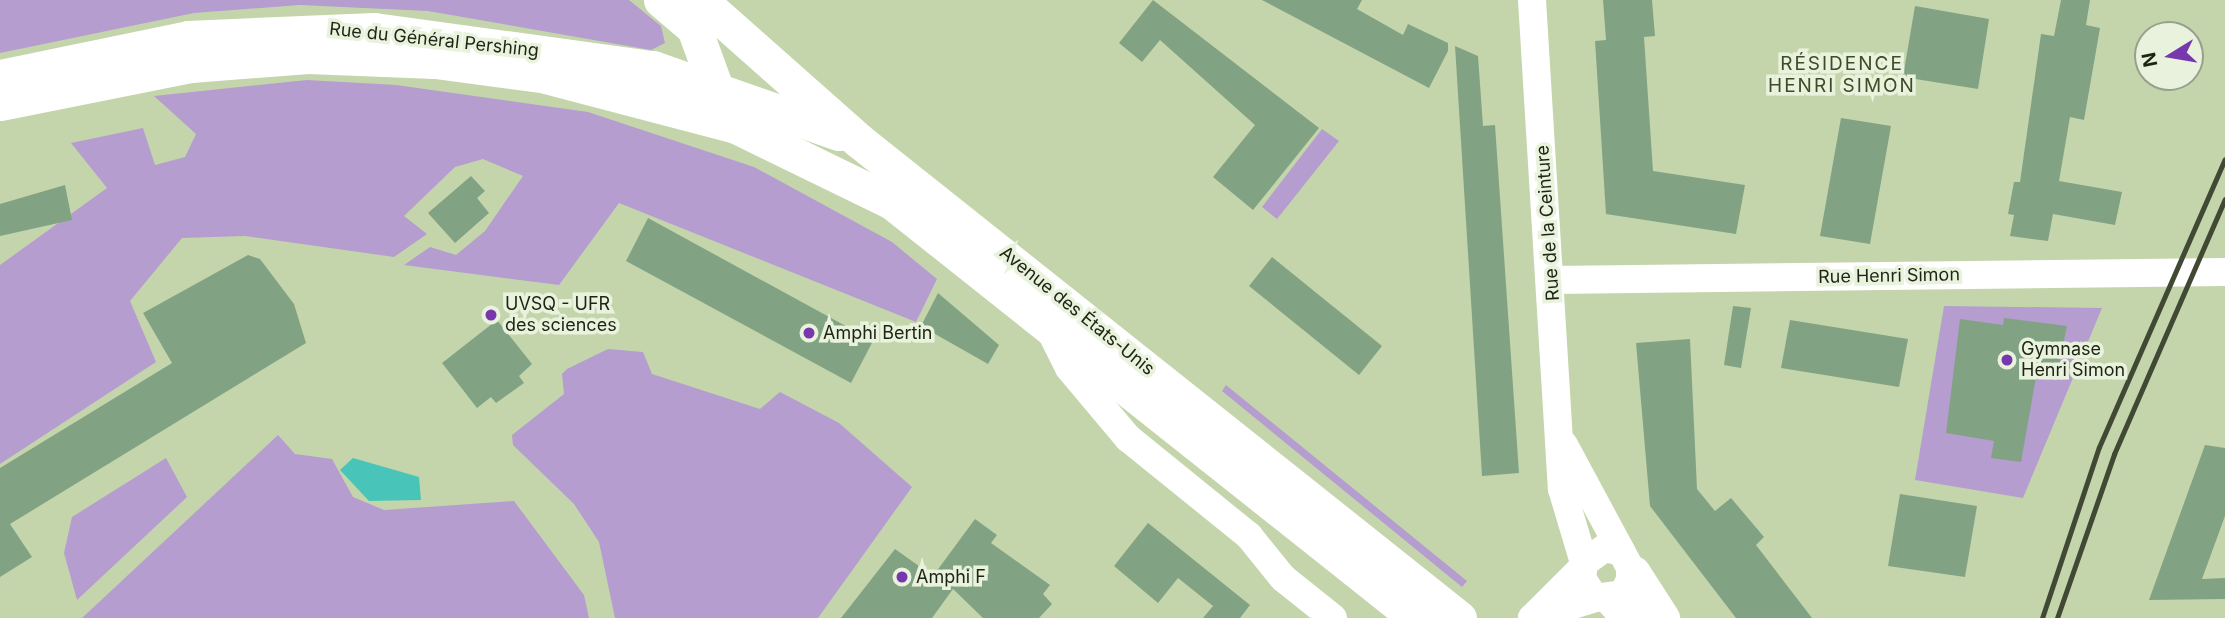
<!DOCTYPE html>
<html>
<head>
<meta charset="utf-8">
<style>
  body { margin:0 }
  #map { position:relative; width:2225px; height:618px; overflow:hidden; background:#c4d5ab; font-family:Inter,sans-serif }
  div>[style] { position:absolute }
  .green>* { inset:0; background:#b59dd0 }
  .water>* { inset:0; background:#48c5b8 }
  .building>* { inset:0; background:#82a383 }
  .minor>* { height:28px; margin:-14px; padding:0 14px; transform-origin:14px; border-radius:14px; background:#fff }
  .major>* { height:35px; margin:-17.5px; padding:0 17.5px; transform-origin:17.5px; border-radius:17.5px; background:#fff }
  .rail>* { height:5px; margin:-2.5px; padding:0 2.5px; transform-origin:2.5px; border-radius:2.5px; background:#414934 }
  .dots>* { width:19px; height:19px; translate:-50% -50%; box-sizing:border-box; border:4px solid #e9f2dd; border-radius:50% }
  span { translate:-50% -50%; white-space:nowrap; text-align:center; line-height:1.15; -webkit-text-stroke:7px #e9f2dd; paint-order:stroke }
  .street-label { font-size:18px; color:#1e2414 }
  .poi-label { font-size:18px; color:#1e2414 }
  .left { translate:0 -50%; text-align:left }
  .neighbourhood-label { font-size:19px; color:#3d4b26; letter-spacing:2px }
  .north { position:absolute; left:2134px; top:21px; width:70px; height:70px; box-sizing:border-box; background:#e9f2dd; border:2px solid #98a08d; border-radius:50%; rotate:259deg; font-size:19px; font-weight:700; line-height:28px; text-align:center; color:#1e2414 }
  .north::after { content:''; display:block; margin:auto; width:24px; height:32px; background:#7838ad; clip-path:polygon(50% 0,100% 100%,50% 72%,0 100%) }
</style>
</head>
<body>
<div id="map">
  <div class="green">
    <div style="clip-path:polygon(0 0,629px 0,661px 26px,665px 43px,651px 50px,428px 11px,300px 5px,194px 13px,0 53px)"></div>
    <div style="clip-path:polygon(307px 80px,396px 85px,588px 112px,754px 167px,892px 242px,937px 279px,916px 322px,619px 203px,559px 285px,404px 265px,430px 247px,456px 255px,485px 231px,523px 176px,483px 159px,455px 167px,404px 216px,427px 234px,394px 257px,245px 236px,182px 238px,130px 301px,156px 362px,0 464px,0 265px,107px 188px,71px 143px,143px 128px,155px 165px,185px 157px,196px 134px,154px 96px)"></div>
    <div style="clip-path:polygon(1322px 129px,1339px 141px,1277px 219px,1262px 207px)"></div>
    <div style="clip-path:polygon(1944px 306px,2102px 308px,2023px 498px,1915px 480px)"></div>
    <div style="clip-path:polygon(608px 349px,643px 352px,652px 374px,760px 409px,780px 392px,839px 423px,912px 487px,818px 618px,615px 618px,599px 542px,574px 504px,513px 445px,512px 435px,564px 394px,562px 374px,567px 369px)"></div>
    <div style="clip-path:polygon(1226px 385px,1467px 581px,1462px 587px,1222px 391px)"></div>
    <div style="clip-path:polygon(278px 435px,295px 454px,332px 459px,353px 497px,384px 510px,514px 501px,584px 595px,589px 618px,82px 618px)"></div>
    <div style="clip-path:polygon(166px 458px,187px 497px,77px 600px,64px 553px,72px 517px)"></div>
  </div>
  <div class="water">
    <div style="clip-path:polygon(353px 458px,419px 477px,421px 500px,369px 501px,340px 470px)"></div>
  </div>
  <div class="building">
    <div style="clip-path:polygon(1153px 0,1319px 128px,1253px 210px,1213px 177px,1255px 125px,1160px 40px,1142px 62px,1119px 43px)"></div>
    <div style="clip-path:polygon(1262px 0,1362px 0,1357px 9px,1403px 35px,1408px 24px,1448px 43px,1448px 51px,1429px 88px)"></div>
    <div style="clip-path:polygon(1603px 0,1652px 0,1655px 36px,1644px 37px,1653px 171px,1745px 185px,1736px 234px,1606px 214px,1595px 41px,1606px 40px)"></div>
    <div style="clip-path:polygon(2061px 0,2090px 0,2086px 25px,2100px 28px,2084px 120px,2070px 117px,2059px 181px,2122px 192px,2115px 225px,2053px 214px,2048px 241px,2010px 236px,2014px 215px,2008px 214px,2014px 182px,2020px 182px,2041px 34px,2054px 36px)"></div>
    <div style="clip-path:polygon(1915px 6px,1989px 19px,1978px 89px,1903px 77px)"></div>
    <div style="clip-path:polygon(1455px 46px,1478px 56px,1483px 126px,1495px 125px,1519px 473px,1482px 476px)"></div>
    <div style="clip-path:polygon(1841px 118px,1891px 126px,1870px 244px,1820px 236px)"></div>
    <div style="clip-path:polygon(471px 176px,485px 191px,477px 198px,489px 213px,455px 243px,428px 213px)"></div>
    <div style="clip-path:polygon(65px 185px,72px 220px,0 236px,0 204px)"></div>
    <div style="clip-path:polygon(648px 218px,873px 341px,851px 383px,626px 261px)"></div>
    <div style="clip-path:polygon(248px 255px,260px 259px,294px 304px,306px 343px,10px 524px,32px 557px,0 577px,0 468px,172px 363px,143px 313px)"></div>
    <div style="clip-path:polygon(1272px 257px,1382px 346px,1359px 375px,1249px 286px)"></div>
    <div style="clip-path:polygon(938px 293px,999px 345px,988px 364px,921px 326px)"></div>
    <div style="clip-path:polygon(1733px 306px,1751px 308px,1741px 368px,1724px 365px)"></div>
    <div style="clip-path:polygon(2004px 318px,2067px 326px,2058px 369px,2038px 366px,2021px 462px,1991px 458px,1994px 441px,1946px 433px,1960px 319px,2003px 325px)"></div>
    <div style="clip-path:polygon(497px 320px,532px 364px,519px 376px,524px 383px,496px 403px,491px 397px,477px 408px,442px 363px)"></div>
    <div style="clip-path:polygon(1790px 320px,1908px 339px,1899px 387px,1781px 368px)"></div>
    <div style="clip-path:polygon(1690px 339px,1697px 489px,1715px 511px,1731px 498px,1764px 537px,1756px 545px,1812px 618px,1736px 618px,1650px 506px,1636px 343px)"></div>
    <div style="clip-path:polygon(2205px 445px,2225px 448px,2225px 516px,2202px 579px,2225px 578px,2225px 599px,2149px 600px)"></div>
    <div style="clip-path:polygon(1900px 494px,1977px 506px,1965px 577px,1888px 566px)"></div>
    <div style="clip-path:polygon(975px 519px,997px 535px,991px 543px,1050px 585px,1043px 594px,1052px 604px,1039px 618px,983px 618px,953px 589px,932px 618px,841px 618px,895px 549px,933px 576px)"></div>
    <div style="clip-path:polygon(1148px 523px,1250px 605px,1240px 618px,1203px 618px,1213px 606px,1178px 578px,1158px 603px,1114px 566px)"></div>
  </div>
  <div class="minor">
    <div style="left:1532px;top:0;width:490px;rotate:86.5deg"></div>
    <div style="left:1562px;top:489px;width:77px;rotate:73.4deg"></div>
    <div style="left:1552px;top:280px;width:673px;rotate:-0.68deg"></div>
    <div style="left:1050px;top:330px;width:42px;rotate:63.4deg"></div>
    <div style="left:1069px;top:368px;width:92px;rotate:49.9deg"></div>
    <div style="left:1128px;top:438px;width:156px;rotate:39deg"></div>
    <div style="left:1249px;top:536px;width:54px;rotate:51deg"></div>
    <div style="left:1283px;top:578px;width:64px;rotate:38.7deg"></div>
    <div style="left:1564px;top:445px;width:145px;rotate:61.7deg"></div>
    <div style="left:1633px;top:573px;width:23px;rotate:115deg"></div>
    <div style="left:1623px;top:594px;width:28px;rotate:172deg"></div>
    <div style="left:1595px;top:598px;width:23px;rotate:-124deg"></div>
    <div style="left:1582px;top:579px;width:16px;rotate:-83deg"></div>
    <div style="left:1584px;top:563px;width:26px;rotate:-36deg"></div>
    <div style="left:1605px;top:548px;width:17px;rotate:13deg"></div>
    <div style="left:1532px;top:618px;width:71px;rotate:-45deg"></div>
    <div style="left:1532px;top:618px;width:66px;rotate:-17.6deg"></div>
  </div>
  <div class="major">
    <div style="left:661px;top:0;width:43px;rotate:40.3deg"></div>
    <div style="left:694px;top:28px;width:79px;rotate:70deg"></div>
    <div style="left:700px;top:0;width:211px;rotate:41.5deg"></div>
    <div style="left:858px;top:140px;width:768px;rotate:38.5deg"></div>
    <div style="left:0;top:77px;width:192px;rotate:-11.7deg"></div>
    <div style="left:188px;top:38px;width:186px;rotate:-2.5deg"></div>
    <div style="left:374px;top:30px;width:282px;rotate:7.8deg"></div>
    <div style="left:653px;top:68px;width:197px;rotate:19.3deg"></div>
    <div style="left:0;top:103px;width:195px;rotate:-11.3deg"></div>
    <div style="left:191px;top:65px;width:117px;rotate:-4.4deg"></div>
    <div style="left:308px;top:56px;width:127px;rotate:2.3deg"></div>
    <div style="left:435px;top:61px;width:108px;rotate:7.5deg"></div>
    <div style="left:542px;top:75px;width:201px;rotate:14.7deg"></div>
    <div style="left:736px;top:126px;width:174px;rotate:26deg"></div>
    <div style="left:892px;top:202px;width:669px;rotate:38.45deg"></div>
    <div style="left:1633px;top:573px;width:54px;rotate:57.2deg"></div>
    <div style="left:1612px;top:599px;width:25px;rotate:48deg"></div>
  </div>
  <div class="rail">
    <div style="left:2042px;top:618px;width:180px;rotate:-71.6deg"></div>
    <div style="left:2099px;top:447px;width:314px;rotate:-66.4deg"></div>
    <div style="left:2057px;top:618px;width:174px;rotate:-70.8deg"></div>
    <div style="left:2114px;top:454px;width:278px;rotate:-66.5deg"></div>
  </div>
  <div class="dots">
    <div style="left:491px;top:315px;background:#7838ad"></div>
    <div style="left:809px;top:333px;background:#7838ad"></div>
    <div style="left:2007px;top:360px;background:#7838ad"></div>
    <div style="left:902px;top:577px;background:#7838ad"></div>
  </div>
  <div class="street-label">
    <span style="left:434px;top:40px;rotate:6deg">Rue du Général Pershing</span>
    <span style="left:1548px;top:223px;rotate:-94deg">Rue de la Ceinture</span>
    <span style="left:1889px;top:276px;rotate:-1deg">Rue Henri Simon</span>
    <span style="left:1077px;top:311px;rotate:39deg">Avenue des États-Unis</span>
  </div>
  <div class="poi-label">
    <span class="left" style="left:505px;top:315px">UVSQ - UFR<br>des sciences</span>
    <span class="left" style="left:823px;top:333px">Amphi Bertin</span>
    <span class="left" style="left:2021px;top:360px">Gymnase<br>Henri Simon</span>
    <span class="left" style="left:916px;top:577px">Amphi F</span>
  </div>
  <div class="neighbourhood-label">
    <span style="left:1842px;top:75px">RÉSIDENCE<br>HENRI SIMON</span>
  </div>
  <div class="north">N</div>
</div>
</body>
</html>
